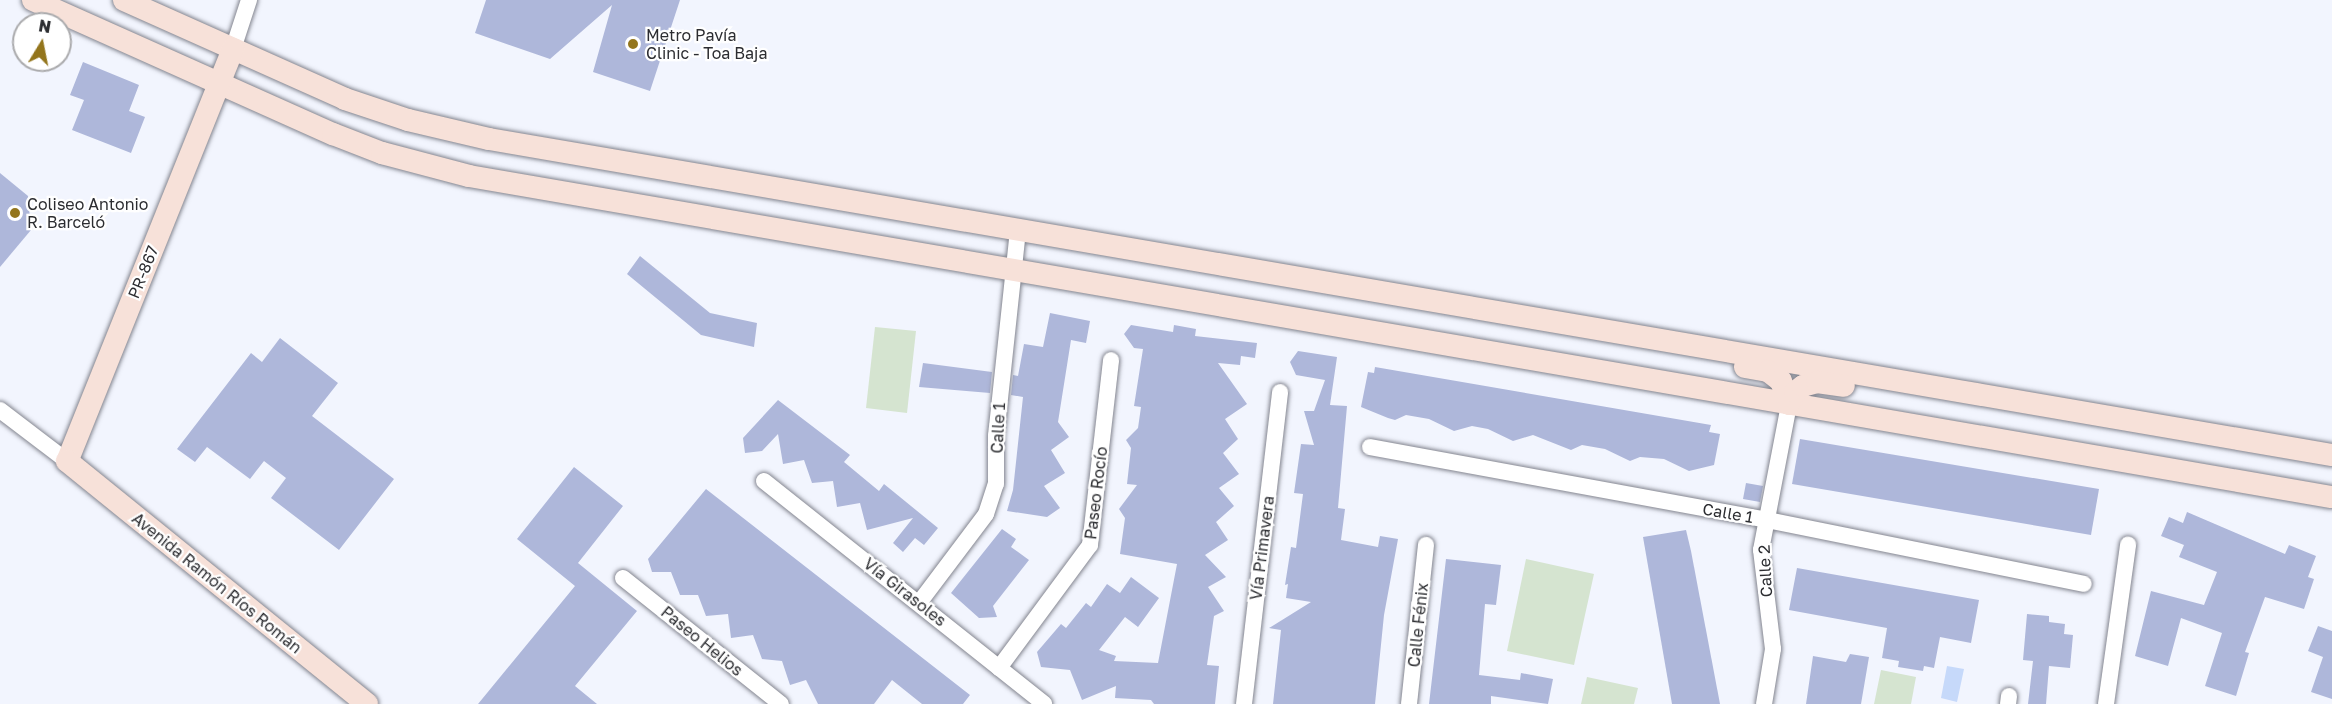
<!DOCTYPE html>
<html>
<head>
<meta charset="utf-8">
<style>
  body { margin:0 }
  #map { position:relative; width:2332px; height:704px; overflow:hidden; background:#f2f5fe; font-family:"Golos Text",sans-serif }
  div>[style] { position:absolute }
  .green>* { inset:0; background:#d5e4d0 }
  .water>* { inset:0; background:#c6d9fa }
  .building>* { inset:0; background:#aeb7da }
  .roads { filter:drop-shadow(0 0 2px #83858f) drop-shadow(0 0 2px #83858f) }
  .street>* { height:16px; margin:-8px; padding:0 8px; transform-origin:8px; border-radius:8px; background:#fff }
  .secondary>* { height:22px; margin:-11px; padding:0 11px; transform-origin:11px; border-radius:11px; background:#f7e1d9 }
  .dots>* { width:16px; height:16px; translate:-50% -50%; box-sizing:border-box; border:3px solid #fff; border-radius:50% }
  span { translate:-50% -50%; white-space:nowrap; text-align:center; line-height:1.15; -webkit-text-stroke:4.5px #fff; paint-order:stroke }
  .poi-label { font-size:16px; color:#2c2d31 }
  .left { translate:0 -50%; text-align:left }
  .street-label { font-size:16px; color:#2c2d31 }
  .north { position:absolute; left:12px; top:12px; width:60px; height:60px; box-sizing:border-box; background:#fff; border:2px solid #ababad; border-radius:50%; rotate:10deg; font-size:16px; font-weight:700; line-height:24px; text-align:center; color:#2c2d31 }
  .north::after { content:''; display:block; margin:auto; width:21px; height:27px; background:#93751c; clip-path:polygon(50% 0,100% 100%,50% 72%,0 100%) }
</style>
</head>
<body>
<div id="map">
  <div class="green">
    <div style="clip-path:polygon(875px 327px,916px 331px,907px 413px,866px 408px)"></div>
    <div style="clip-path:polygon(1526px 559px,1594px 574px,1574px 665px,1507px 651px)"></div>
    <div style="clip-path:polygon(1881px 670px,1916px 677px,1911px 704px,1874px 704px)"></div>
    <div style="clip-path:polygon(1587px 677px,1638px 688px,1634px 704px,1581px 704px)"></div>
  </div>
  <div class="water">
    <div style="clip-path:polygon(1947px 666px,1964px 669px,1957px 702px,1941px 698px)"></div>
  </div>
  <div class="building">
    <div style="clip-path:polygon(486px 0,680px 0,650px 91px,593px 72px,612px 5px,550px 59px,475px 33px)"></div>
    <div style="clip-path:polygon(83px 62px,139px 85px,129px 111px,145px 117px,131px 153px,72px 130px,84px 100px,70px 95px)"></div>
    <div style="clip-path:polygon(0 173px,28px 196px,31px 230px,0 267px)"></div>
    <div style="clip-path:polygon(640px 256px,710px 313px,757px 323px,754px 347px,701px 335px,627px 274px)"></div>
    <div style="clip-path:polygon(1050px 313px,1090px 321px,1086px 343px,1071px 340px,1058px 422px,1069px 437px,1051px 450px,1065px 473px,1044px 486px,1060px 508px,1047px 517px,1007px 511px,1013px 490px,1023px 397px,1011px 395px,1013px 375px,1018px 376px,1024px 344px,1043px 347px)"></div>
    <div style="clip-path:polygon(1131px 325px,1173px 332px,1174px 325px,1196px 329px,1195px 336px,1257px 343px,1255px 358px,1241px 356px,1240px 365px,1218px 363px,1247px 404px,1225px 419px,1238px 439px,1223px 453px,1239px 474px,1219px 488px,1234px 506px,1216px 522px,1228px 540px,1205px 555px,1226px 577px,1208px 587px,1224px 611px,1214px 616px,1207px 665px,1219px 666px,1215px 704px,1154px 704px,1151px 700px,1115px 698px,1116px 686px,1082px 700px,1070px 670px,1041px 667px,1037px 652px,1061px 624px,1066px 628px,1086px 603px,1091px 607px,1107px 584px,1120px 593px,1131px 577px,1159px 598px,1138px 627px,1125px 617px,1099px 650px,1116px 656px,1114px 661px,1158px 663px,1177px 564px,1120px 554px,1125px 518px,1119px 509px,1137px 485px,1127px 484px,1131px 448px,1126px 440px,1138px 428px,1141px 407px,1134px 406px,1143px 349px,1134px 348px,1124px 334px)"></div>
    <div style="clip-path:polygon(280px 338px,338px 383px,312px 416px,394px 479px,339px 550px,271px 498px,286px 478px,264px 461px,250px 479px,207px 447px,195px 462px,177px 449px,251px 353px,262px 362px)"></div>
    <div style="clip-path:polygon(1298px 351px,1337px 357px,1330px 405px,1347px 406px,1338px 508px,1345px 509px,1341px 540px,1378px 547px,1380px 536px,1398px 539px,1384px 615px,1375px 704px,1273px 704px,1281px 630px,1269px 628px,1311px 602px,1286px 598px,1288px 584px,1285px 585px,1291px 547px,1296px 548px,1303px 494px,1294px 493px,1301px 444px,1314px 445px,1304px 411px,1314px 411px,1325px 380px,1296px 375px,1290px 362px)"></div>
    <div style="clip-path:polygon(923px 363px,992px 372px,990px 393px,919px 387px)"></div>
    <div style="clip-path:polygon(1375px 367px,1711px 425px,1709px 432px,1720px 434px,1714px 465px,1689px 471px,1664px 459px,1640px 457px,1630px 461px,1605px 449px,1582px 445px,1571px 450px,1533px 435px,1513px 441px,1488px 429px,1472px 426px,1454px 431px,1429px 419px,1406px 415px,1395px 420px,1388px 418px,1361px 407px,1368px 372px,1374px 373px)"></div>
    <div style="clip-path:polygon(778px 400px,850px 455px,844px 462px,879px 491px,884px 484px,938px 528px,924px 545px,915px 538px,903px 552px,893px 543px,913px 518px,867px 530px,860px 503px,837px 507px,833px 481px,812px 483px,804px 460px,783px 464px,778px 434px,762px 451px,745px 453px,743px 438px)"></div>
    <div style="clip-path:polygon(1800px 439px,2099px 489px,2091px 535px,1792px 484px)"></div>
    <div style="clip-path:polygon(574px 467px,623px 506px,578px 563px,637px 611px,575px 686px,597px 704px,478px 704px,575px 586px,517px 539px)"></div>
    <div style="clip-path:polygon(1746px 483px,1763px 486px,1760px 502px,1743px 499px)"></div>
    <div style="clip-path:polygon(706px 489px,970px 695px,963px 704px,922px 704px,892px 680px,874px 704px,818px 704px,806px 680px,790px 685px,782px 661px,762px 659px,753px 635px,731px 638px,728px 614px,706px 616px,698px 595px,680px 595px,671px 572px,652px 572px,648px 559px)"></div>
    <div style="clip-path:polygon(2187px 512px,2285px 554px,2289px 545px,2316px 556px,2308px 577px,2314px 579px,2304px 609px,2265px 597px,2245px 652px,2249px 653px,2236px 696px,2205px 686px,2222px 633px,2181px 618px,2168px 666px,2135px 656px,2151px 591px,2204px 605px,2217px 572px,2179px 557px,2184px 545px,2161px 536px,2169px 517px,2183px 523px)"></div>
    <div style="clip-path:polygon(1002px 529px,1016px 539px,1011px 547px,1029px 560px,993px 606px,997px 617px,979px 618px,951px 593px)"></div>
    <div style="clip-path:polygon(1686px 530px,1691px 551px,1720px 704px,1672px 704px,1643px 537px)"></div>
    <div style="clip-path:polygon(1446px 559px,1501px 565px,1496px 605px,1485px 604px,1479px 675px,1520px 680px,1521px 673px,1553px 679px,1548px 704px,1491px 696px,1491px 704px,1429px 704px)"></div>
    <div style="clip-path:polygon(1797px 568px,1979px 600px,1971px 643px,1940px 637px,1934px 668px,1924px 666px,1923px 671px,1898px 667px,1899px 661px,1882px 658px,1887px 628px,1789px 610px)"></div>
    <div style="clip-path:polygon(2027px 614px,2049px 616px,2049px 622px,2065px 624px,2064px 634px,2073px 635px,2070px 668px,2049px 666px,2046px 704px,2028px 704px,2033px 661px,2023px 660px)"></div>
    <div style="clip-path:polygon(2318px 626px,2332px 631px,2332px 699px,2311px 692px,2323px 657px,2308px 651px)"></div>
    <div style="clip-path:polygon(1850px 654px,1869px 657px,1861px 704px,1806px 704px,1813px 656px,1846px 662px)"></div>
  </div>
  <div class="roads">
    <div class="street">
      <div style="left:233px;top:49px;width:52px;rotate:-71.9deg"></div>
      <div style="left:0;top:410px;width:84px;rotate:37.3deg"></div>
      <div style="left:1370px;top:447px;width:404px;rotate:10.4deg"></div>
      <div style="left:1767px;top:520px;width:323px;rotate:11.4deg"></div>
      <div style="left:764px;top:481px;width:358px;rotate:38.5deg"></div>
      <div style="left:623px;top:578px;width:202px;rotate:38.6deg"></div>
      <div style="left:919px;top:603px;width:111px;rotate:-53deg"></div>
      <div style="left:986px;top:514px;width:32px;rotate:-72deg"></div>
      <div style="left:996px;top:484px;width:48px;rotate:-90deg"></div>
      <div style="left:996px;top:436px;width:207px;rotate:-83.9deg"></div>
      <div style="left:999px;top:668px;width:153px;rotate:-53.5deg"></div>
      <div style="left:1090px;top:545px;width:186px;rotate:-83.5deg"></div>
      <div style="left:1244px;top:704px;width:314px;rotate:-83.4deg"></div>
      <div style="left:1409px;top:704px;width:160px;rotate:-83.9deg"></div>
      <div style="left:1764px;top:704px;width:56px;rotate:-80.7deg"></div>
      <div style="left:1773px;top:649px;width:100px;rotate:-96.9deg"></div>
      <div style="left:1761px;top:550px;width:149px;rotate:-79.1deg"></div>
      <div style="left:2008px;top:704px;width:8px;rotate:-83deg"></div>
      <div style="left:2106px;top:704px;width:161px;rotate:-82.1deg"></div>
    </div>
    <div class="secondary">
      <div style="left:33px;top:0;width:329px;rotate:24.1deg"></div>
      <div style="left:333px;top:134px;width:53px;rotate:21.2deg"></div>
      <div style="left:382px;top:153px;width:90px;rotate:14.8deg"></div>
      <div style="left:469px;top:176px;width:1890px;rotate:9.78deg"></div>
      <div style="left:124px;top:0;width:242px;rotate:24.1deg"></div>
      <div style="left:345px;top:99px;width:66px;rotate:18.4deg"></div>
      <div style="left:408px;top:120px;width:83px;rotate:13.2deg"></div>
      <div style="left:489px;top:139px;width:1870px;rotate:9.73deg"></div>
      <div style="left:233px;top:49px;width:444px;rotate:111.9deg"></div>
      <div style="left:67px;top:461px;width:386px;rotate:39deg"></div>
      <div style="left:1745px;top:367px;width:23px;rotate:10deg"></div>
      <div style="left:1768px;top:371px;width:16px;rotate:38deg"></div>
      <div style="left:1781px;top:381px;width:24px;rotate:71deg"></div>
      <div style="left:1789px;top:404px;width:13px;rotate:-63deg"></div>
      <div style="left:1795px;top:392px;width:10px;rotate:-37deg"></div>
      <div style="left:1803px;top:386px;width:15px;rotate:-16deg"></div>
      <div style="left:1817px;top:382px;width:27px;rotate:8deg"></div>
    </div>
  </div>
  <div class="dots">
    <div style="left:633px;top:44px;background:#93751c"></div>
    <div style="left:15px;top:213px;background:#93751c"></div>
  </div>
  <div class="poi-label">
    <span class="left" style="left:646px;top:44px">Metro Pavía<br>Clinic - Toa Baja</span>
    <span class="left" style="left:27px;top:213px">Coliseo Antonio<br>R. Barceló</span>
  </div>
  <div class="street-label">
    <span style="left:143px;top:272px;rotate:-68deg">PR-867</span>
    <span style="left:998px;top:428px;rotate:-87deg">Calle 1</span>
    <span style="left:1096px;top:493px;rotate:-83deg">Paseo Rocío</span>
    <span style="left:1728px;top:513px;rotate:10deg">Calle 1</span>
    <span style="left:1262px;top:548px;rotate:-83deg">Vía Primavera</span>
    <span style="left:1765px;top:571px;rotate:-93deg">Calle 2</span>
    <span style="left:217px;top:583px;rotate:39deg">Avenida Ramón Ríos Román</span>
    <span style="left:905px;top:592px;rotate:38deg">Vía Girasoles</span>
    <span style="left:1418px;top:625px;rotate:-84deg">Calle Fénix</span>
    <span style="left:702px;top:641px;rotate:39deg">Paseo Helios</span>
  </div>
  <div class="north">N</div>
</div>
</body>
</html>
